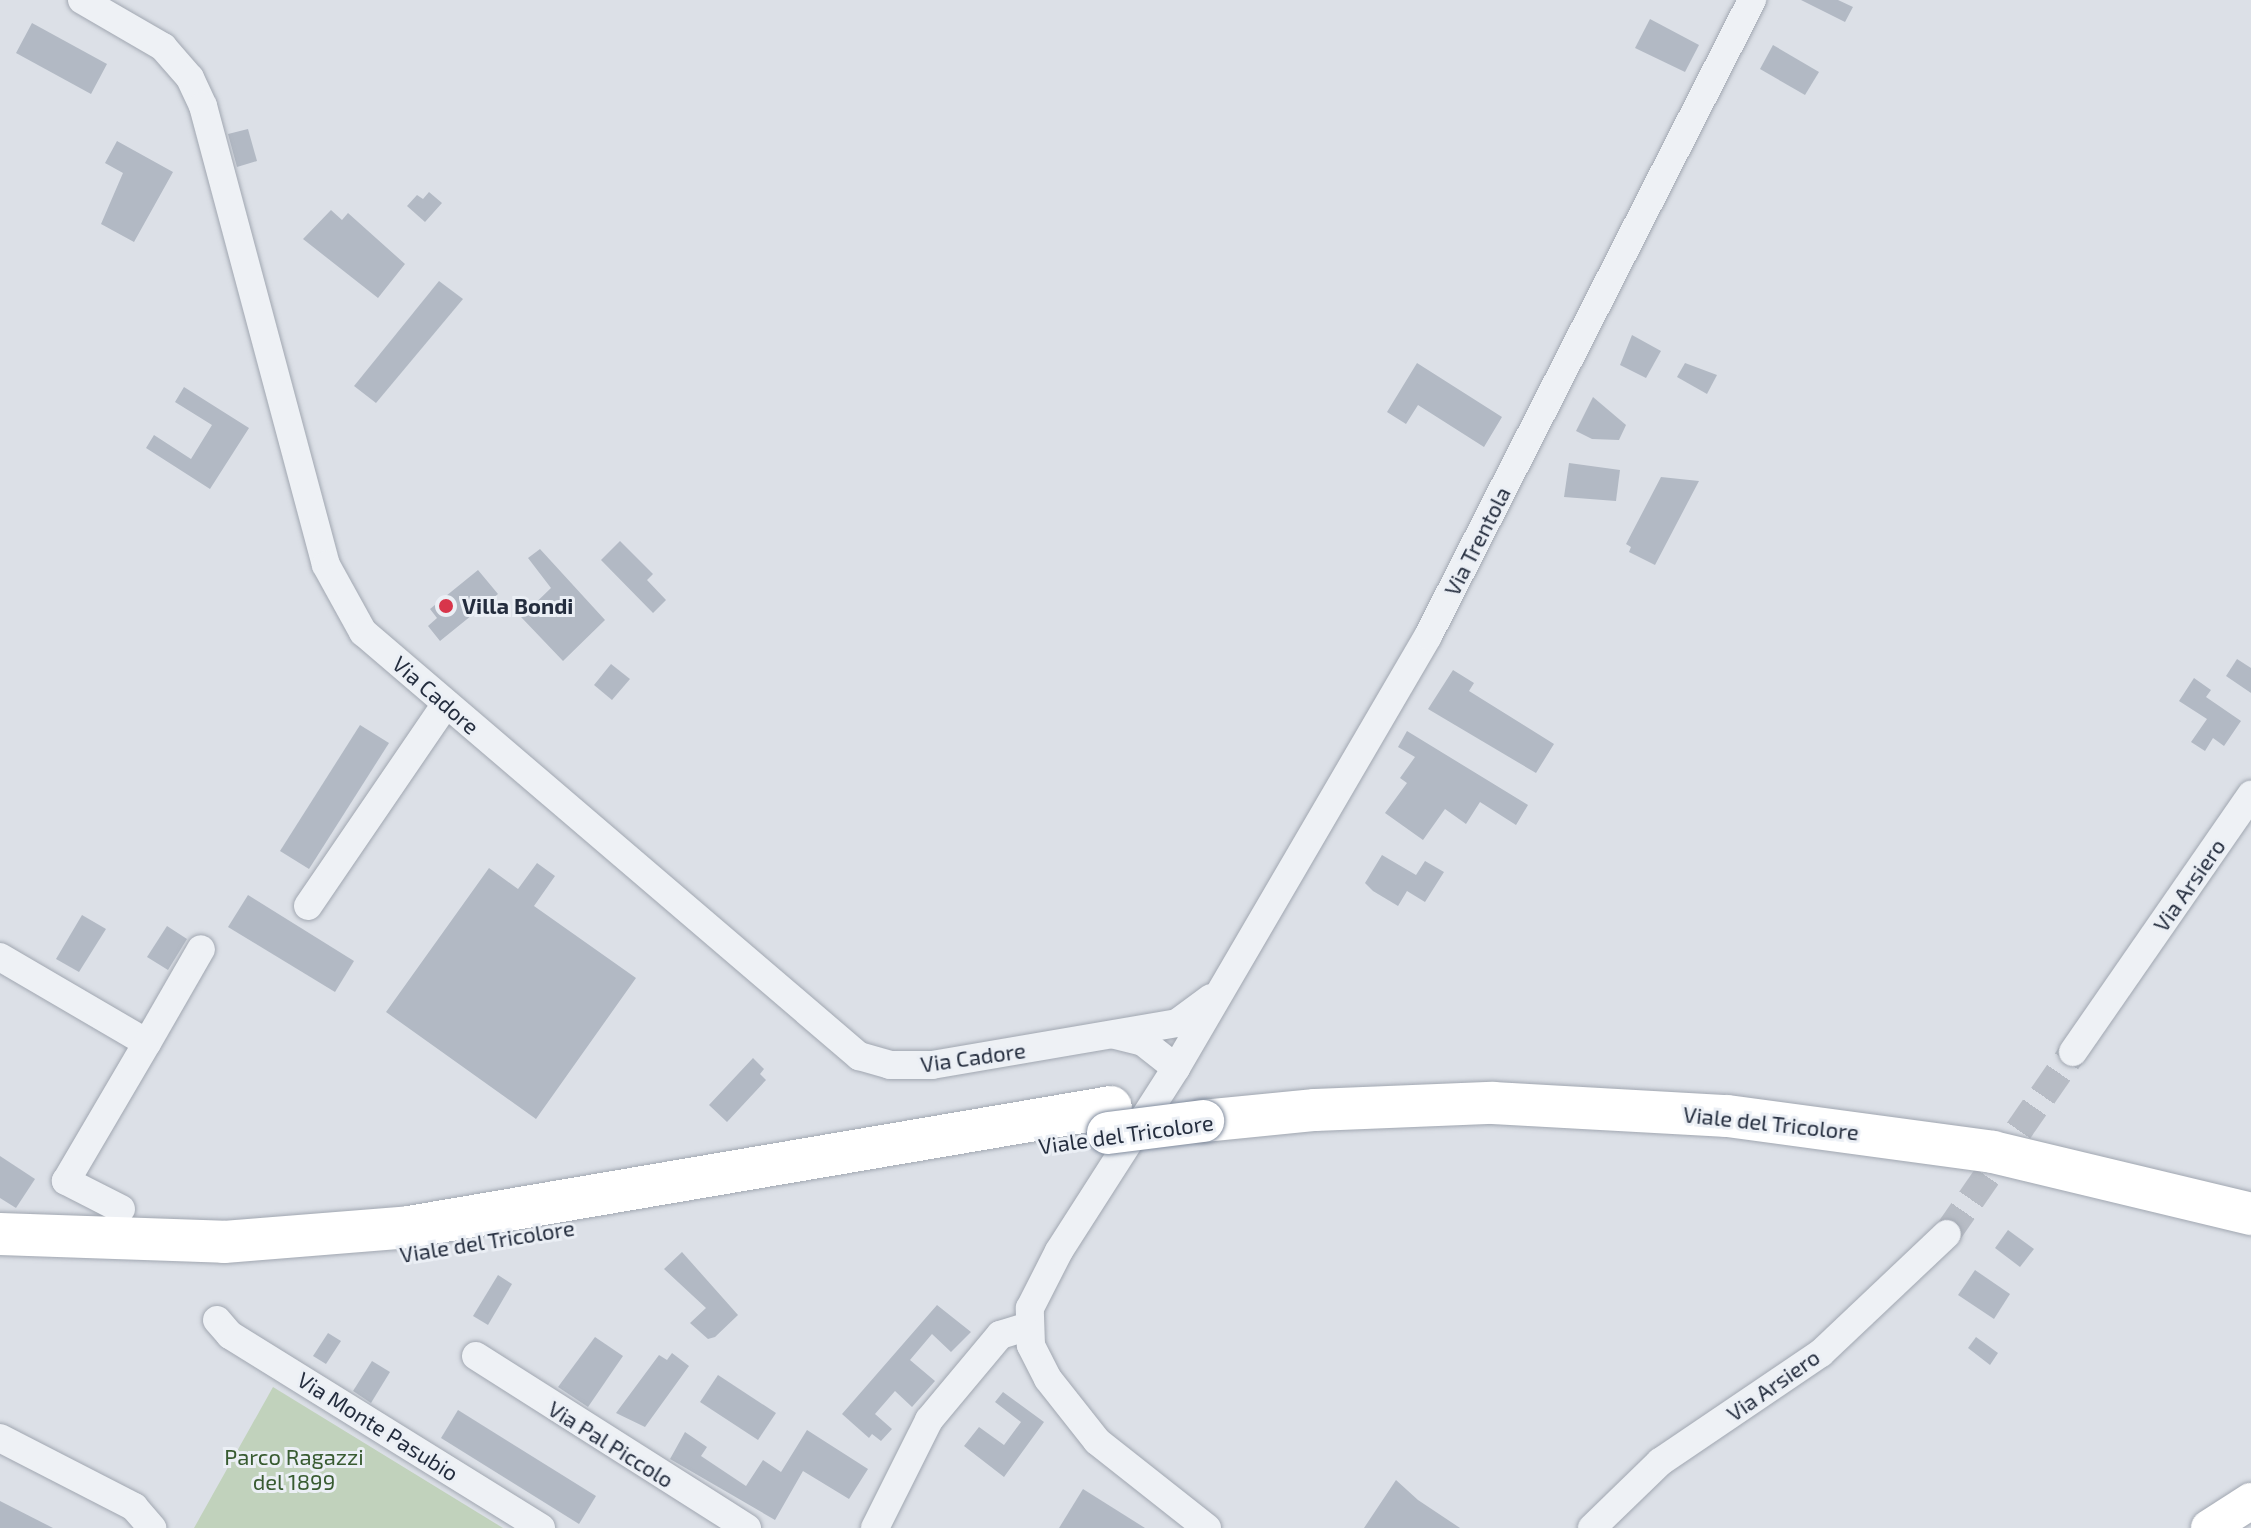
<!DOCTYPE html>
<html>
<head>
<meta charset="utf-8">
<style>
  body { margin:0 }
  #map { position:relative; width:2251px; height:1528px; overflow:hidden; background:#dce0e7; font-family:"Exo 2",sans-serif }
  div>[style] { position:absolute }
  .green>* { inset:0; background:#c1d2bc }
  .building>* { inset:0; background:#b2b9c4 }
  .minor-tunnel>* { height:28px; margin-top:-14px; transform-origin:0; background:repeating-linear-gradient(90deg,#b7bcc5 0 28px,transparent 0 42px) }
  .roads { filter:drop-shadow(0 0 2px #a1a7b1) drop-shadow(0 0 2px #a1a7b1) }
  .minor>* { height:28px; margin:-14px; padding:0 14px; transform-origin:14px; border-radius:14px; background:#eef1f5 }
  .major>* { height:36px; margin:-18px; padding:0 18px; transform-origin:18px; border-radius:18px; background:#fff }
  .highway>* { height:42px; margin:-21px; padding:0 21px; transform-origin:21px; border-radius:21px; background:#fff }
  .bridges { filter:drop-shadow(0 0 2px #828d9f) drop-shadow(0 0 2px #828d9f) }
  .highway-bridge>* { height:42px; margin:-21px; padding:0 21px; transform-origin:21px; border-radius:21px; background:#fff }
  .dots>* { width:22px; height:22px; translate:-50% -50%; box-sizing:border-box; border:4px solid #ebeff5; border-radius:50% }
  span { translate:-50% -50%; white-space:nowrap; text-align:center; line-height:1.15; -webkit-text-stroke:6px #ebeff5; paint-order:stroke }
  .street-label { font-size:22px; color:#242d3e }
  .poi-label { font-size:22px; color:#242d3e; font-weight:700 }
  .left { translate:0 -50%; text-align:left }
  .park-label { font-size:22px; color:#385b31 }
</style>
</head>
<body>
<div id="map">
  <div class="green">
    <div style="clip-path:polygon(273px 1387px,503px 1528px,194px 1528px)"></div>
  </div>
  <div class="building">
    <div style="clip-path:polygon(1801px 0,1838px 0,1853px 7px,1845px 22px)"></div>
    <div style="clip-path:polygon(1650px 19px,1699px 45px,1685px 72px,1635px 48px)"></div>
    <div style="clip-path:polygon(32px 23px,107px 64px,91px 94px,16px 53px)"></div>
    <div style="clip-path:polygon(1773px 45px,1819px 72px,1805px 95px,1760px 69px)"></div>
    <div style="clip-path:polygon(248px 129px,257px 161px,237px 167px,228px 134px)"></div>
    <div style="clip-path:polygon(117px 141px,173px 172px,134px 242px,101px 224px,123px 173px,105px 163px)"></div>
    <div style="clip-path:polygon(429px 192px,442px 203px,425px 222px,407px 206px,417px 195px,423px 199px)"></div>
    <div style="clip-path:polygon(331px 210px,342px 220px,348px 213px,405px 264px,378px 298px,303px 239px)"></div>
    <div style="clip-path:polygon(439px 281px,463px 299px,376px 403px,354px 386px)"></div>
    <div style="clip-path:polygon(1632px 335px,1661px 351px,1646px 378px,1620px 365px)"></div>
    <div style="clip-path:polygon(1417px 363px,1502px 417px,1484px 447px,1418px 405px,1406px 424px,1387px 412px)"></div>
    <div style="clip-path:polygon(1685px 363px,1717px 375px,1707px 394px,1677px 377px)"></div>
    <div style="clip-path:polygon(184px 387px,249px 428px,210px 489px,146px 448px,154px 435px,191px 459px,212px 425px,175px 402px)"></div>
    <div style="clip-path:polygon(1593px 397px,1626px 425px,1619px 440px,1592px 439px,1576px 431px)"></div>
    <div style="clip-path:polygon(1569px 463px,1620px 470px,1616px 501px,1564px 497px)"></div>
    <div style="clip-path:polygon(1661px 477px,1699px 481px,1655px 565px,1629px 552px,1631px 547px,1626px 544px)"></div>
    <div style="clip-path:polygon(620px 541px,653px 574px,647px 580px,666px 600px,653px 613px,601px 560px)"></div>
    <div style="clip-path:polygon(540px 549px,605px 620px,563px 661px,521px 617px,551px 588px,528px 558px)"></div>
    <div style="clip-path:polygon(478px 570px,498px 594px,440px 641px,428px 626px,437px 618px,430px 609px)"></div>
    <div style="clip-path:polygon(2237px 659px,2251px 668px,2251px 693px,2226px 676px)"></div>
    <div style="clip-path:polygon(611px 664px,630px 679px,612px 700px,594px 685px)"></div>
    <div style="clip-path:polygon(1453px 670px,1474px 683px,1469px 691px,1554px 744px,1536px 773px,1428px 709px)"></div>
    <div style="clip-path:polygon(2194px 678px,2211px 690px,2206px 697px,2241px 721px,2224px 746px,2213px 738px,2205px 751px,2191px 742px,2207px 719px,2179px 701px)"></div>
    <div style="clip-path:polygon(360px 725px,389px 743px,309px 869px,280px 851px)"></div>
    <div style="clip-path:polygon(1407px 731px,1528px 805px,1516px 825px,1480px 802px,1466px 824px,1445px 809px,1423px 840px,1385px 813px,1407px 783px,1400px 778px,1415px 757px,1398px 747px)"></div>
    <div style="clip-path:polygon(1382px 855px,1416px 875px,1425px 861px,1444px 872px,1425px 902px,1407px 891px,1398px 906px,1373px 891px,1365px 883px)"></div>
    <div style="clip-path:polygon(537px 863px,555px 876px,534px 906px,636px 978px,536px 1119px,386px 1012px,489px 868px,518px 889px)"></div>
    <div style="clip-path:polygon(248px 895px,354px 961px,335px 992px,228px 927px)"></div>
    <div style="clip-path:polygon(82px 915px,106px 929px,79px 972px,56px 959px)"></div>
    <div style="clip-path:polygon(167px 926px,187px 939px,168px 970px,147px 957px)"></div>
    <div style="clip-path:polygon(753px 1058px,764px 1069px,760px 1074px,766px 1080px,727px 1122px,709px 1105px)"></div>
    <div style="clip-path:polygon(0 1156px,35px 1179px,16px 1208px,0 1198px)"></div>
    <div style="clip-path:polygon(2008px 1230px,2034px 1249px,2020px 1267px,1995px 1248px)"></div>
    <div style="clip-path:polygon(682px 1252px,738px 1315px,715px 1337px,708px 1339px,690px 1323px,706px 1308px,664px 1269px)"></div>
    <div style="clip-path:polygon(1975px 1270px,2010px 1294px,1994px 1319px,1958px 1295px)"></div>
    <div style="clip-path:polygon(498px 1275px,512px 1284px,488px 1325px,473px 1316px)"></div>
    <div style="clip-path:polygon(937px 1305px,971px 1332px,951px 1352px,932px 1334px,910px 1360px,935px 1381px,912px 1407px,895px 1391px,875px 1414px,892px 1429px,881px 1441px,872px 1434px,869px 1438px,842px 1414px)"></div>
    <div style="clip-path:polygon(328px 1333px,341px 1341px,326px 1364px,313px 1356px)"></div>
    <div style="clip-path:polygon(595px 1337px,623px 1356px,588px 1407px,558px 1387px)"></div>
    <div style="clip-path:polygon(1976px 1337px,1998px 1353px,1990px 1365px,1968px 1348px)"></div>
    <div style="clip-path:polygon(672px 1353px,689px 1366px,645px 1427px,616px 1413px,659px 1355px,667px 1360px)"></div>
    <div style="clip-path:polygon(372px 1361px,390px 1372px,371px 1403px,353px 1391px)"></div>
    <div style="clip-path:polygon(718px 1375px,776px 1413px,758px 1440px,700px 1402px)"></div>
    <div style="clip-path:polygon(1003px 1392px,1044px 1422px,1004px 1477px,964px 1446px,979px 1427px,1004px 1445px,1021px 1422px,995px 1402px)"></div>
    <div style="clip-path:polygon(458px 1410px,596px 1496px,579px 1524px,441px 1438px)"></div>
    <div style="clip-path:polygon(807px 1430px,868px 1469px,849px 1499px,803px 1471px,775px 1520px,670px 1459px,685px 1432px,707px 1447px,701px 1456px,746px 1486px,763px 1460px,781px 1472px)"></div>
    <div style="clip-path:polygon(1396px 1480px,1418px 1500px,1460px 1528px,1364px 1528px)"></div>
    <div style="clip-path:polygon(1083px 1489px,1145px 1528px,1059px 1528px)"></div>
    <div style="clip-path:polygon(0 1501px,53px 1528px,0 1528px)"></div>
  </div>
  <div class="minor-tunnel">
    <div style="left:1947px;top:1234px;width:221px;rotate:-55.3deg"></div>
  </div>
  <div class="roads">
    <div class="minor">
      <div style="left:82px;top:0;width:94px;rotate:30.1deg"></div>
      <div style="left:163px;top:47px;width:41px;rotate:48.9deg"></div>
      <div style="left:190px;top:78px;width:31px;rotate:65deg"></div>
      <div style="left:203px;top:106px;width:475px;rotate:75deg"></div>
      <div style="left:326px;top:565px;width:77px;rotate:61.1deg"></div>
      <div style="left:363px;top:632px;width:653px;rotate:40.53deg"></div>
      <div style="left:859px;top:1056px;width:32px;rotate:16deg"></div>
      <div style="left:890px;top:1065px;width:42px"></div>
      <div style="left:932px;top:1065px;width:249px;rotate:-9.7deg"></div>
      <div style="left:1177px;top:1023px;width:42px;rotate:-36.3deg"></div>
      <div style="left:308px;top:906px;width:245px;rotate:-55.7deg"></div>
      <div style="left:0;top:957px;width:170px;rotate:30.3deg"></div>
      <div style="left:147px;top:1043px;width:108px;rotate:-60.1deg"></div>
      <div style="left:1115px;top:1035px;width:29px;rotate:14deg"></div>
      <div style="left:1143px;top:1042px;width:42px;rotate:38.2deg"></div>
      <div style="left:2073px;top:1052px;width:313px;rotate:-55.3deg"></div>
      <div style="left:121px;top:1209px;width:62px;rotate:-153deg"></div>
      <div style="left:66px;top:1181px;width:160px;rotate:-59.6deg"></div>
      <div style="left:217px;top:1320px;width:20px;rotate:49deg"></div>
      <div style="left:230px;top:1335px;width:366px;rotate:31.8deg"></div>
      <div style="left:476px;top:1356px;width:321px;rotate:32.4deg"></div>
      <div style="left:0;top:1438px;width:151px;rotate:27.2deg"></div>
      <div style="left:134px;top:1507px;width:28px;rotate:49deg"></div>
      <div style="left:875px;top:1528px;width:121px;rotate:-63.4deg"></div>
      <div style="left:929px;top:1420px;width:111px;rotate:-50.1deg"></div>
      <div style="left:1000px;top:1335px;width:30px;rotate:-17deg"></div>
      <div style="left:1207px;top:1528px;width:140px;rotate:-141.7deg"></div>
      <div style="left:1097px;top:1441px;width:79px;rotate:-128.3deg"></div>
      <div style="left:1048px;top:1379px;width:38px;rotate:-117deg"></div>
      <div style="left:1031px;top:1345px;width:37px;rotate:-92deg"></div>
      <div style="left:1030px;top:1308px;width:64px;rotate:-63deg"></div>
      <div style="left:1059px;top:1251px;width:217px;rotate:-57.4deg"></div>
      <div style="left:1176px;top:1068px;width:500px;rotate:-59.74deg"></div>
      <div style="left:1428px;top:636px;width:714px;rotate:-63deg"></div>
      <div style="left:1592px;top:1528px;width:95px;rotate:-44.1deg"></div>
      <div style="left:1660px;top:1462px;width:194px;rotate:-34.1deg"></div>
      <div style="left:1821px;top:1353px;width:173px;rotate:-43.4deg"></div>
    </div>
    <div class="major">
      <div style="left:2209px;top:1528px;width:50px;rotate:-32.7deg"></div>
    </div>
    <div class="highway">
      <div style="left:1203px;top:1121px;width:113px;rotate:-5.6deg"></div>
      <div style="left:1315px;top:1110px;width:178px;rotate:-2.3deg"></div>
      <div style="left:1493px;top:1103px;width:235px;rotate:3.2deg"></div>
      <div style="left:1728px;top:1116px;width:267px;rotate:7.7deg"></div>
      <div style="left:1993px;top:1152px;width:265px;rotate:13.5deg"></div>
      <div style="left:0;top:1234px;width:224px;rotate:2deg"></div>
      <div style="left:224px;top:1242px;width:186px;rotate:-4.6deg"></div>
      <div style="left:409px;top:1227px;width:712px;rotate:-9.7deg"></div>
    </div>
  </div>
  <div class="bridges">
    <div class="highway-bridge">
      <div style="left:1108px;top:1133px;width:96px;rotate:-7.2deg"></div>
    </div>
  </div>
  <div class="dots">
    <div style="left:446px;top:606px;background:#d8354b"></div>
  </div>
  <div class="street-label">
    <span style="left:1477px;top:541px;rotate:-63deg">Via Trentola</span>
    <span style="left:436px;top:695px;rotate:41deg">Via Cadore</span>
    <span style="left:2189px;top:885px;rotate:-55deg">Via Arsiero</span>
    <span style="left:973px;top:1057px;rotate:-8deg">Via Cadore</span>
    <span style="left:1771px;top:1123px;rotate:6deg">Viale del Tricolore</span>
    <span style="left:1126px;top:1134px;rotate:-8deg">Viale del Tricolore</span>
    <span style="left:487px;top:1241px;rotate:-9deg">Viale del Tricolore</span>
    <span style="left:1773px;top:1385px;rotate:-35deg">Via Arsiero</span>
    <span style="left:378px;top:1426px;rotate:32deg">Via Monte Pasubio</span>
    <span style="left:611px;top:1444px;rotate:32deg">Via Pal Piccolo</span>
  </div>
  <div class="poi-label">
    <span class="left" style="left:462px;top:606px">Villa Bondi</span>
  </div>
  <div class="park-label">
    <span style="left:294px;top:1469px">Parco Ragazzi<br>del 1899</span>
  </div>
</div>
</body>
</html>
